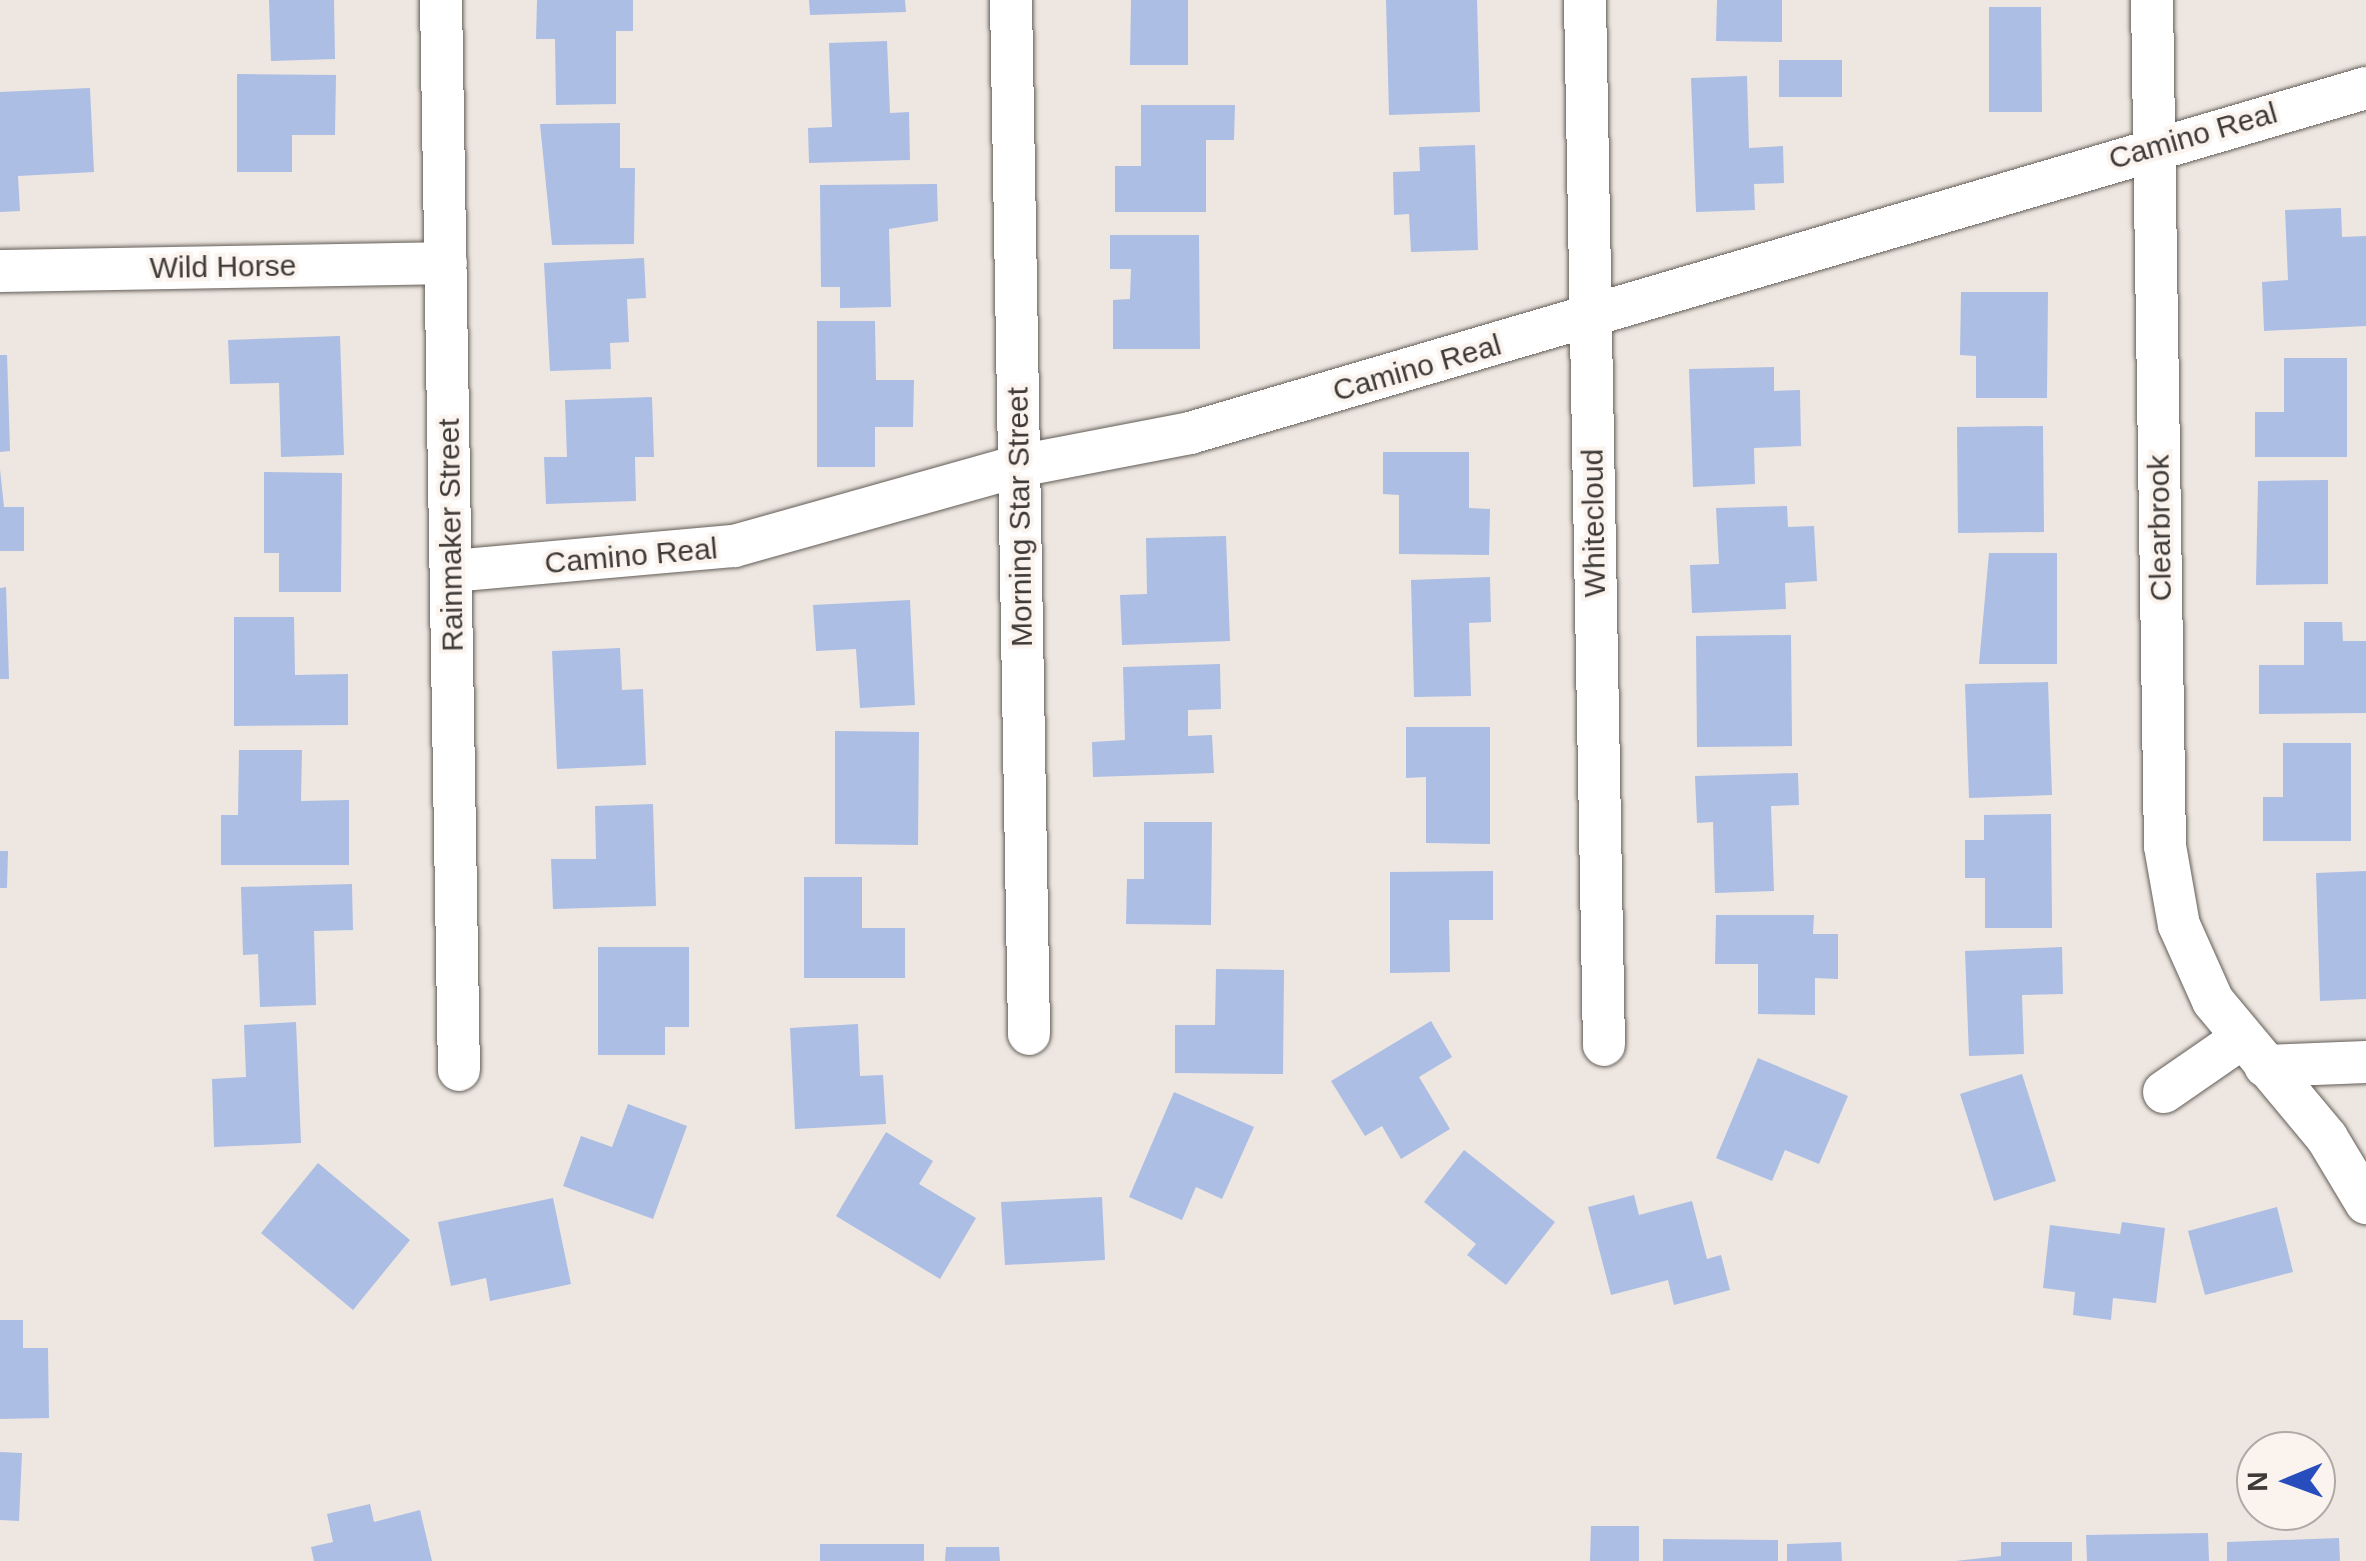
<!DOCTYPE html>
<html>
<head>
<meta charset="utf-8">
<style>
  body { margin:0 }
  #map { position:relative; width:2366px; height:1561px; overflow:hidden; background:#eee7e1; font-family:Helvetica,sans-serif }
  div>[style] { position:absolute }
  .building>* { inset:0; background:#acbee3 }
  .roads { filter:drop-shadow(0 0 2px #635d58) drop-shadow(0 0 2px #635d58) }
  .street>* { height:42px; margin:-21px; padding:0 21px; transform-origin:21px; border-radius:21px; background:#fff }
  span { translate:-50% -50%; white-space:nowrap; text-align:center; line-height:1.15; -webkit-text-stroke:8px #fbf4ee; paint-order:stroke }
  .street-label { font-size:30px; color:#3d3a38 }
  .north { position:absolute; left:2236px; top:1431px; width:100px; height:100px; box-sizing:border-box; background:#fbf4ee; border:2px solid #afaaa5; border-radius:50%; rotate:269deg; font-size:28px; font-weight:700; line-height:40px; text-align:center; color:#3d3a38 }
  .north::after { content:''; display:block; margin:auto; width:35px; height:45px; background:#284ebd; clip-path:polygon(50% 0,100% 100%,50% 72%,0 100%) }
</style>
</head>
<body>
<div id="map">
  <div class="building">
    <div style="clip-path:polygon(269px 0,334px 0,335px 59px,271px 61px)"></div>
    <div style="clip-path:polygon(537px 0,633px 0,633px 31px,616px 31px,616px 104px,556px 105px,555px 39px,536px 39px)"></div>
    <div style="clip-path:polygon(809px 0,905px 0,906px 12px,810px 15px)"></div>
    <div style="clip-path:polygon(1131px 0,1188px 0,1188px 65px,1130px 65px)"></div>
    <div style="clip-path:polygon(1386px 0,1477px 0,1480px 112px,1389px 115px)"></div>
    <div style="clip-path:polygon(1717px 0,1782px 0,1782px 42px,1716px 41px)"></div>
    <div style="clip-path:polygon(1989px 7px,2041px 7px,2042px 112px,1989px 112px)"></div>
    <div style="clip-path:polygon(887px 41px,890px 113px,909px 112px,910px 160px,809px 163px,808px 128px,832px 127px,829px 43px)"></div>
    <div style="clip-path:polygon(1779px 60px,1842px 60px,1842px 97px,1779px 97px)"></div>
    <div style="clip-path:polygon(237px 74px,336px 75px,335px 135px,292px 135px,292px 172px,237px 172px)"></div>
    <div style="clip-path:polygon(1747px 76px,1749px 148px,1783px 146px,1784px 183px,1754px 184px,1755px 210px,1696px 212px,1691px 78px)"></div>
    <div style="clip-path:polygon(90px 88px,94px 172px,18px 176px,20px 211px,0 212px,0 92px)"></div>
    <div style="clip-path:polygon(1141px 105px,1235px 105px,1234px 140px,1206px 140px,1206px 212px,1115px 212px,1115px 166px,1141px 166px)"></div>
    <div style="clip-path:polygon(620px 123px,620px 168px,635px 168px,634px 244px,552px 245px,540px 124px)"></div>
    <div style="clip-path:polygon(1475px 145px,1478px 250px,1411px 252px,1409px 214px,1394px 215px,1393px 172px,1420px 171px,1419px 147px)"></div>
    <div style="clip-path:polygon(937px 184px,938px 221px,889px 229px,891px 307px,840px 308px,840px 287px,821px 287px,820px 185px)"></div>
    <div style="clip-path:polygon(2341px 208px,2342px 237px,2366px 236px,2366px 326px,2264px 331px,2262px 282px,2288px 280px,2285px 210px)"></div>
    <div style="clip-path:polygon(1110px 235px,1199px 235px,1200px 349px,1113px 349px,1113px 300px,1130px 299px,1131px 269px,1110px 269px)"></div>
    <div style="clip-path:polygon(644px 258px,646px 298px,627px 299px,629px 342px,610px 343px,611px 369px,550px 371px,544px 263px)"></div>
    <div style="clip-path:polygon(1961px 292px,2048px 292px,2047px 398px,1976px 398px,1976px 356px,1960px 355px)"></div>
    <div style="clip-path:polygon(817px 321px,875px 321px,876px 380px,914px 380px,913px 427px,875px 427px,875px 467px,817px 467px)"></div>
    <div style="clip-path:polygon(340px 336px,344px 455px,281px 457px,279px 383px,230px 384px,228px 340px)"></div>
    <div style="clip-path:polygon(0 355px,7px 355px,10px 451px,0 452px)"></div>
    <div style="clip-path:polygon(2284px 358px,2347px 358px,2347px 457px,2255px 457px,2255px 412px,2284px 412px)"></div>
    <div style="clip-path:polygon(1774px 367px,1774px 391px,1800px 390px,1801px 446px,1754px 448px,1755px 484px,1693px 487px,1689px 369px)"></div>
    <div style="clip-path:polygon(652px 397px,654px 457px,635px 457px,636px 501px,546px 504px,544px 457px,567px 457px,565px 400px)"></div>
    <div style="clip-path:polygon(2043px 426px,2044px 532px,1958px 533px,1957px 427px)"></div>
    <div style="clip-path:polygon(1383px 452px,1469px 452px,1469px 508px,1490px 509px,1489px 555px,1399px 554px,1399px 495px,1383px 494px)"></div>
    <div style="clip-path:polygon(0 469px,4px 507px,24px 507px,24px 551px,0 551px)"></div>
    <div style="clip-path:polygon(264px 472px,342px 473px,341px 592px,279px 592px,279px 553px,264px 553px)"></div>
    <div style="clip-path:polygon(2328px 480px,2328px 584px,2256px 585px,2258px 481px)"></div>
    <div style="clip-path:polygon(1787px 506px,1788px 527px,1814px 526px,1817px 581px,1785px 583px,1786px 609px,1692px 613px,1690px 565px,1719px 564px,1716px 508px)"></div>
    <div style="clip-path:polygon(1226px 536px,1230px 641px,1122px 645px,1120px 595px,1147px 594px,1146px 538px)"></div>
    <div style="clip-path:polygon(1989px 553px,2057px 553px,2057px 664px,1979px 664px)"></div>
    <div style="clip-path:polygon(1490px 577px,1491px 622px,1469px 623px,1471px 696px,1414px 697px,1411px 580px)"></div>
    <div style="clip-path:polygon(6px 587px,9px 679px,0 679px,0 588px)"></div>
    <div style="clip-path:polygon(910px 600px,915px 705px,860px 708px,856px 649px,816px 651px,813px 605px)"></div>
    <div style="clip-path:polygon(234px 617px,294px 617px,295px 675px,348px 674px,348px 725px,234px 726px)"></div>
    <div style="clip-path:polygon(2304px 622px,2342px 622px,2343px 641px,2366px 641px,2366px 713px,2259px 714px,2259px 665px,2304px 665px)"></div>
    <div style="clip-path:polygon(1791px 635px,1792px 746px,1697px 747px,1696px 636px)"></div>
    <div style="clip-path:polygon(620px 648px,622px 690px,643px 689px,646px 765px,557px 769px,552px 651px)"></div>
    <div style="clip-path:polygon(1220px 664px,1221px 709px,1188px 710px,1188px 736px,1212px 735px,1214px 773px,1093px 777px,1092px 742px,1125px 740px,1123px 667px)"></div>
    <div style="clip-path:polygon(2048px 682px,2052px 795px,1969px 798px,1965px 684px)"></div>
    <div style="clip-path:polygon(1406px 727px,1490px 727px,1490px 844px,1426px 843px,1426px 777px,1406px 778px)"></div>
    <div style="clip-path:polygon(835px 731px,919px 732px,918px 845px,835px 844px)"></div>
    <div style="clip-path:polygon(2283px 743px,2351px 743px,2351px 841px,2263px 841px,2263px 797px,2283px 797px)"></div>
    <div style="clip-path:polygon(239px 750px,302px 750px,301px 801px,349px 800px,349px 865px,221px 865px,221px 815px,238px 815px)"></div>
    <div style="clip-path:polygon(1798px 773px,1799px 805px,1771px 806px,1774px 891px,1715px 893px,1713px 822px,1697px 823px,1695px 776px)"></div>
    <div style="clip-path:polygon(653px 804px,656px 906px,553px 909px,551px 859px,596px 859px,595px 806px)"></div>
    <div style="clip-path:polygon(2051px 814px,2052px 928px,1985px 928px,1985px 878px,1965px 878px,1965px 840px,1984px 840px,1984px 815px)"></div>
    <div style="clip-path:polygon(1144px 822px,1212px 822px,1211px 925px,1126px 924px,1127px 879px,1144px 879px)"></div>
    <div style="clip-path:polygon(0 851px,8px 851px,7px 888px,0 888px)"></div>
    <div style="clip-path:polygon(1493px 871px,1493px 920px,1449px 920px,1450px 972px,1390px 973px,1390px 872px)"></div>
    <div style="clip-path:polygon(2366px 871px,2366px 999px,2320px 1001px,2316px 873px)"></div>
    <div style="clip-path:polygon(804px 877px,862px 877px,862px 928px,905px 928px,905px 978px,804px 978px)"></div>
    <div style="clip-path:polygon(352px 884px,353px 930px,314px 931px,316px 1005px,260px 1007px,258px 954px,243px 955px,241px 887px)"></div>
    <div style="clip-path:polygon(1716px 915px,1814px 915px,1813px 934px,1838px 934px,1838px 979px,1815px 978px,1815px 1015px,1758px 1014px,1758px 964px,1715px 964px)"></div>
    <div style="clip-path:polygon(598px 947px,689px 947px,689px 1027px,665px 1027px,665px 1055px,598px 1055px)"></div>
    <div style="clip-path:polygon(2062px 947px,2063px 994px,2022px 995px,2024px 1054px,1969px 1056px,1965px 951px)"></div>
    <div style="clip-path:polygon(1216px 969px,1284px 970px,1283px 1074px,1175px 1073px,1175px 1025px,1215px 1025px)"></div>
    <div style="clip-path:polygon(1431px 1021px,1452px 1057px,1419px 1077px,1450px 1129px,1401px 1159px,1382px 1126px,1365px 1136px,1331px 1081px)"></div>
    <div style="clip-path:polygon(296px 1022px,301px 1143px,214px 1147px,212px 1079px,246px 1077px,244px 1025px)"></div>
    <div style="clip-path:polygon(858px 1024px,860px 1076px,883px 1075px,886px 1124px,795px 1129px,790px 1028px)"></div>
    <div style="clip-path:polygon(1758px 1058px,1848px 1096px,1819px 1164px,1785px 1150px,1772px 1181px,1716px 1158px)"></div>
    <div style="clip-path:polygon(2022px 1074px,2056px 1181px,1994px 1201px,1960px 1094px)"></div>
    <div style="clip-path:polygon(1174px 1092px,1254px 1127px,1222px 1199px,1196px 1187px,1182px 1220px,1129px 1197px)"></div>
    <div style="clip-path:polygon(628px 1104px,687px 1126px,653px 1219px,563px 1186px,581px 1136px,612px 1147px)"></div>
    <div style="clip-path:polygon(886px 1132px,933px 1161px,919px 1184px,976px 1218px,940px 1279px,836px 1216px)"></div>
    <div style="clip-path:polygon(1464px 1150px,1555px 1222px,1506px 1285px,1467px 1255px,1476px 1244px,1424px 1202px)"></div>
    <div style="clip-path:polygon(318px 1163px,410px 1240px,353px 1310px,261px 1233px)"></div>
    <div style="clip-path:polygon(1634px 1195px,1639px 1215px,1692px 1201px,1707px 1259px,1721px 1255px,1730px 1290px,1674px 1305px,1668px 1280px,1611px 1295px,1588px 1207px)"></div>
    <div style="clip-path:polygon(1102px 1197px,1105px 1260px,1005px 1265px,1001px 1202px)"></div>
    <div style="clip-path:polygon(553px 1198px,571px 1284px,490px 1301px,486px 1278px,451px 1286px,438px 1222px)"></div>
    <div style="clip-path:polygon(2277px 1207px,2293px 1272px,2205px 1295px,2188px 1231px)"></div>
    <div style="clip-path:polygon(2122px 1222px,2165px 1228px,2156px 1303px,2113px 1298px,2111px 1320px,2073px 1315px,2075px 1292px,2043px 1288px,2050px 1225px,2120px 1234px)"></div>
    <div style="clip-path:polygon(0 1320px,23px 1320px,23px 1348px,48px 1348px,49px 1418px,0 1419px)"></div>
    <div style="clip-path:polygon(0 1452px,22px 1453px,19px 1521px,0 1520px)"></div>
    <div style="clip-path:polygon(370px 1504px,374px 1522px,420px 1510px,432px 1561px,314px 1561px,311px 1547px,333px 1542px,327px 1514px)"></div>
    <div style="clip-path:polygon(1591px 1526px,1639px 1526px,1639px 1561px,1590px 1561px)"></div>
    <div style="clip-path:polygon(2208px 1533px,2209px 1561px,2087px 1561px,2086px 1535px)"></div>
    <div style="clip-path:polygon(2339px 1538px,2340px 1561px,2227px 1561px,2227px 1542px)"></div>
    <div style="clip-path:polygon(1663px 1539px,1778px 1540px,1778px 1561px,1663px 1561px)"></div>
    <div style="clip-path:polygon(1841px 1542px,1842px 1561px,1787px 1561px,1787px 1544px)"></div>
    <div style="clip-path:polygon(2001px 1542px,2072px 1542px,2072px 1561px,1955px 1561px,2001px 1556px)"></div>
    <div style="clip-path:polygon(820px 1544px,924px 1544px,924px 1561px,820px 1561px)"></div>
    <div style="clip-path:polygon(946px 1547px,999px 1547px,1000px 1561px,945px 1561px)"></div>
  </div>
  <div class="roads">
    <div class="street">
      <div style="left:441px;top:0;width:1070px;rotate:89.04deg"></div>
      <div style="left:1011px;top:0;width:1034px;rotate:89deg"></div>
      <div style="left:1585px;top:0;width:1045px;rotate:88.96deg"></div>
      <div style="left:2152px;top:0;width:846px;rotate:89.12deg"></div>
      <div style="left:2165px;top:846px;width:80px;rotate:80deg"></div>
      <div style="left:2179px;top:925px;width:83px;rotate:65.9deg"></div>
      <div style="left:2213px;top:1001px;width:178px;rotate:50.2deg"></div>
      <div style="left:2327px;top:1138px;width:76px;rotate:59deg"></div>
      <div style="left:0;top:271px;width:446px;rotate:-1deg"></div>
      <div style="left:452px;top:571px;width:283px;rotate:-5.1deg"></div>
      <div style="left:734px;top:546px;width:296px;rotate:-15.7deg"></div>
      <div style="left:1019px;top:466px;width:174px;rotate:-10.9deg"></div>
      <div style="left:1190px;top:433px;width:1226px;rotate:-16.35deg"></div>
      <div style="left:2265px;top:1066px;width:101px;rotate:-2.3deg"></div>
      <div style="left:2164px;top:1092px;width:95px;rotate:-34.7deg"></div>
    </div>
  </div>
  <div class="street-label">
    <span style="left:2193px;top:136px;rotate:-16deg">Camino Real</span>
    <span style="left:223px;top:267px;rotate:-1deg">Wild Horse</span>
    <span style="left:1417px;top:368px;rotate:-16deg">Camino Real</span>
    <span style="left:1020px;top:517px;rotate:-91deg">Morning Star Street</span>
    <span style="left:1594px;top:523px;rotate:-91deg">Whitecloud</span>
    <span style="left:2160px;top:528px;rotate:-91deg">Clearbrook</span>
    <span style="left:451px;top:535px;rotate:-91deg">Rainmaker Street</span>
    <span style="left:631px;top:556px;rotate:-5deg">Camino Real</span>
  </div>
  <div class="north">N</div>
</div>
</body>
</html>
